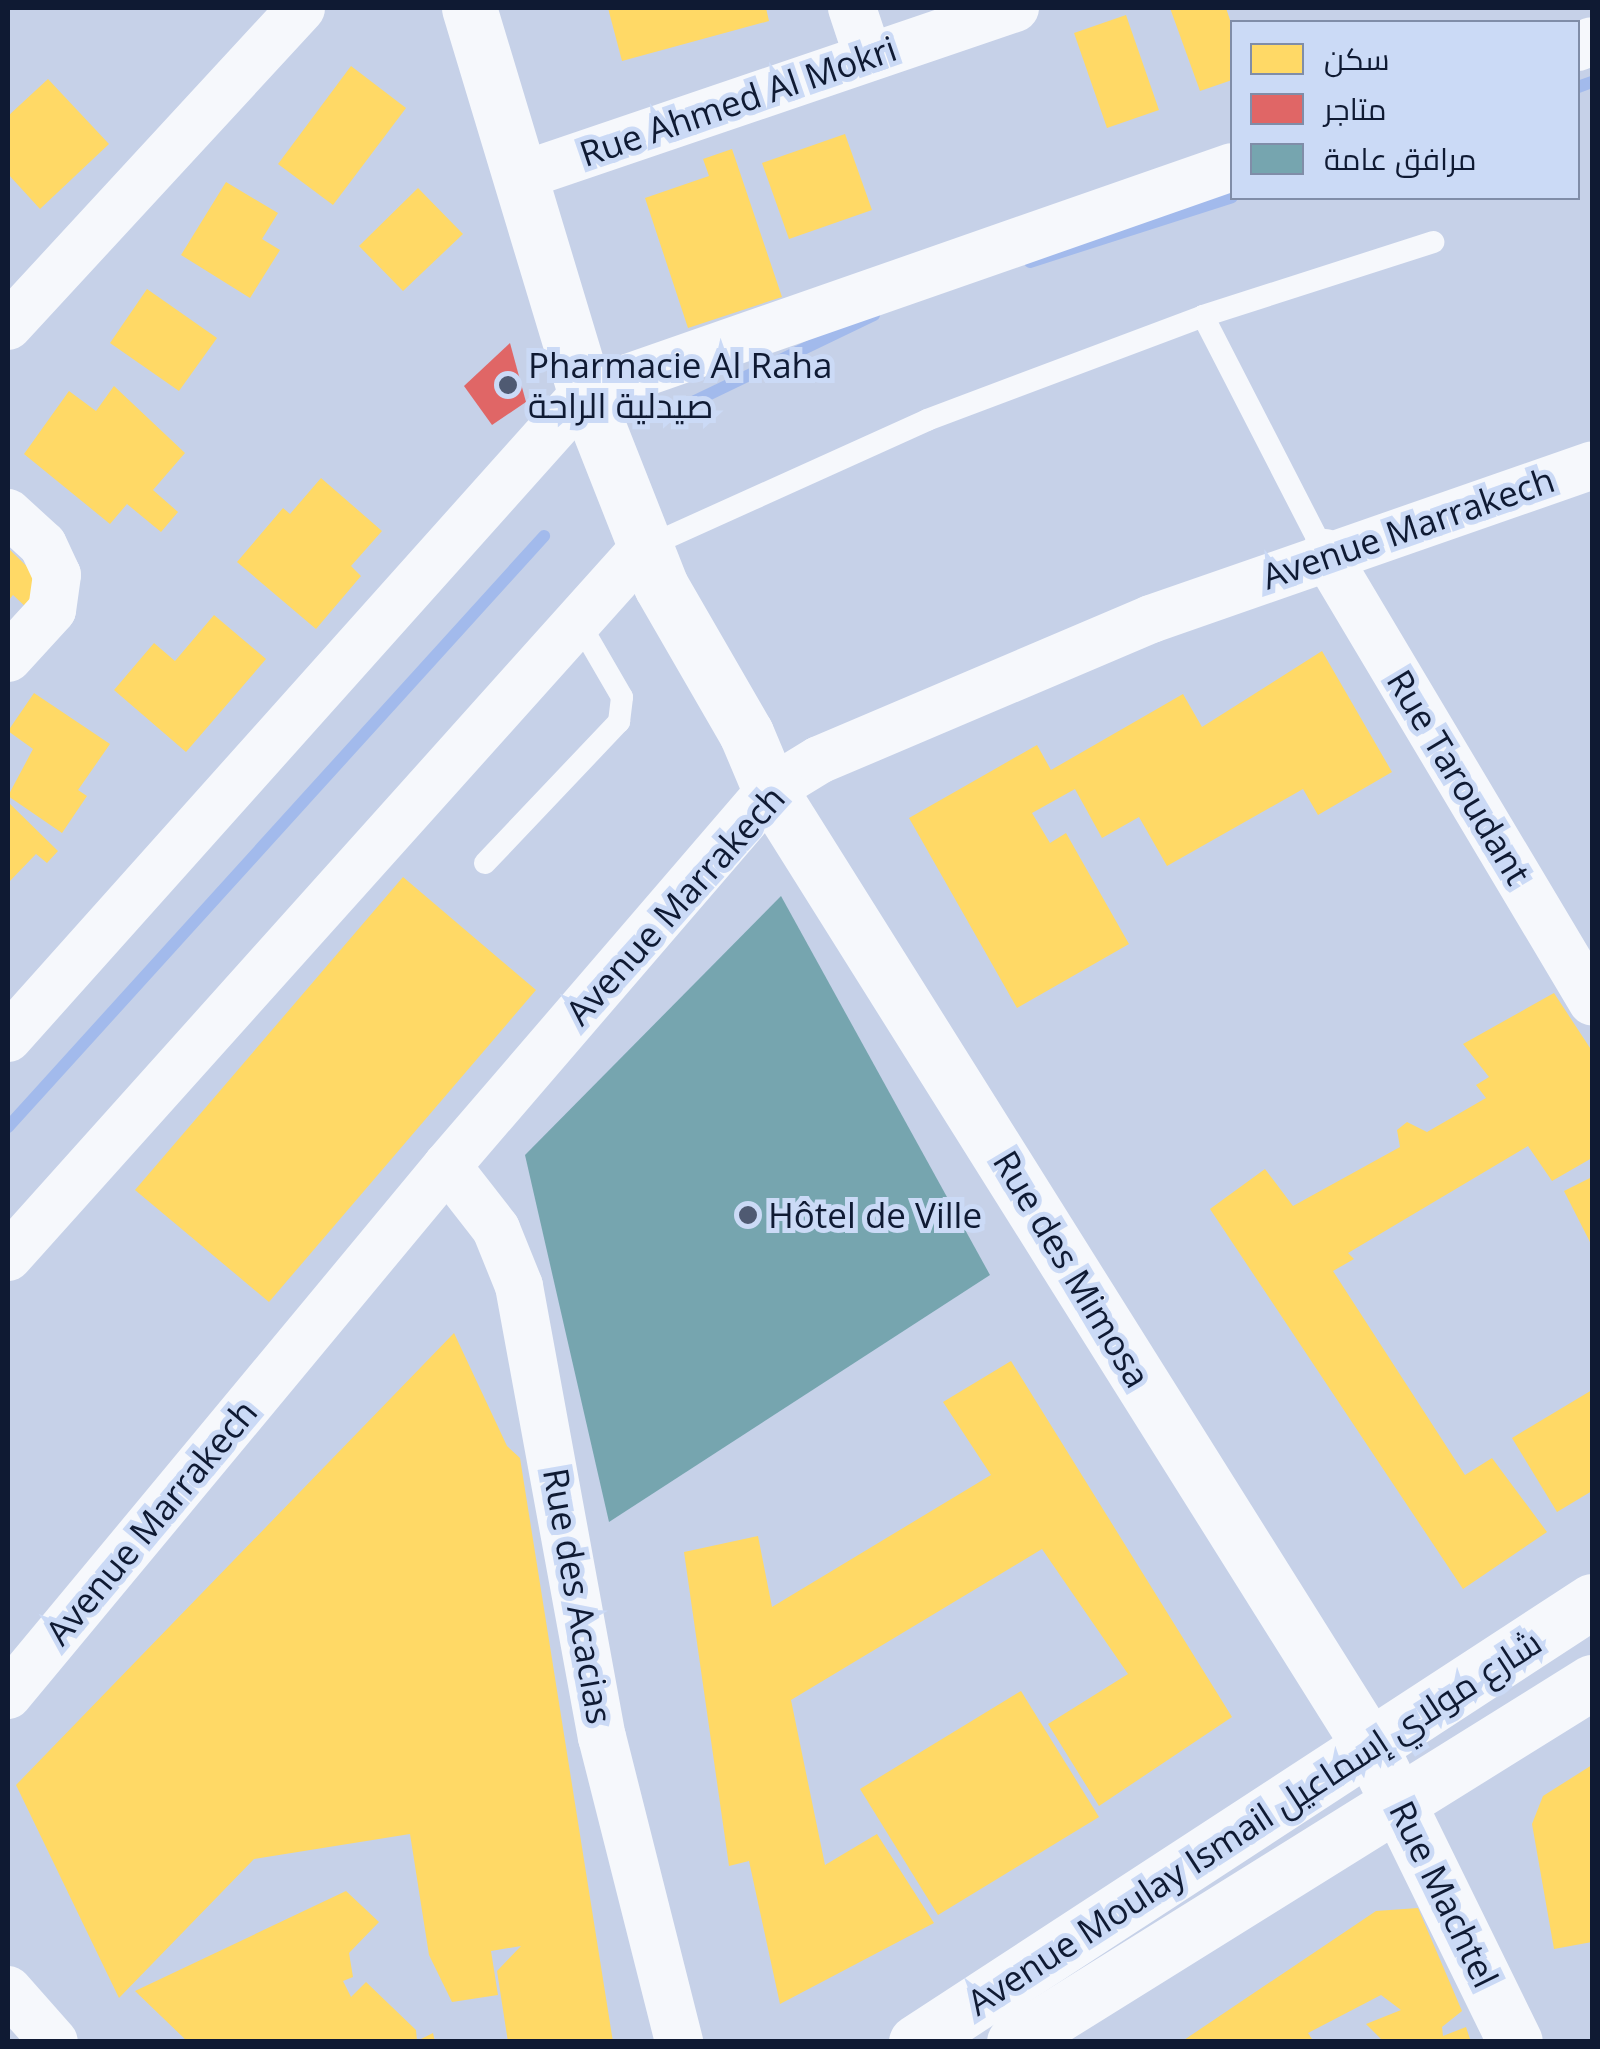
<!DOCTYPE html>
<html>
<head>
<meta charset="utf-8">
<style>
  body { margin:0 }
  #map { position:relative; width:1600px; height:2049px; overflow:hidden; background:#c6d1e8; font-family:"Open Sans",Cairo,sans-serif }
  div>[style] { position:absolute }
  .homes>* { inset:0; background:#ffd966 }
  .shops>* { inset:0; background:#e06666 }
  .public>* { inset:0; background:#76a5af }
  .stream>* { height:12px; margin:-6px; padding:0 6px; transform-origin:6px; border-radius:6px; background:#a2baec }
  .lane>* { height:22px; margin:-11px; padding:0 11px; transform-origin:11px; border-radius:11px; background:#f6f8fc }
  .street>* { height:48px; margin:-24px; padding:0 24px; transform-origin:24px; border-radius:24px; background:#f6f8fc }
  .secondary>* { height:55px; margin:-27.5px; padding:0 27.5px; transform-origin:27.5px; border-radius:27.5px; background:#f6f8fc }
  .highway>* { height:55px; margin:-27.5px; padding:0 27.5px; transform-origin:27.5px; border-radius:27.5px; background:#f6f8fc }
  .dots>* { width:28px; height:28px; translate:-50% -50%; box-sizing:border-box; border:5px solid #cbdaf6; border-radius:50% }
  span { translate:-50% -50%; white-space:nowrap; text-align:center; line-height:1.15; -webkit-text-stroke:10px #cbdaf6; paint-order:stroke }
  .street-label { font-size:35px; color:#0f1a33 }
  .poi-label { font-size:35px; color:#0f1a33 }
  .left { translate:0 -50%; text-align:left }
  .frame { position:absolute; inset:0; border:10px solid #0f1a33; pointer-events:none }
  .legend { position:absolute; left:1230px; top:20px; width:350px; height:180px; box-sizing:border-box; background:#cbdaf6; border:2px solid #808da8; margin:0; padding:12px 18px; list-style:none; font-size:30px; color:#0f1a33 }
  .legend li { display:flex; align-items:center; gap:20px; height:50px }
  .legend b { width:50px; border:2px solid #808da8 }
</style>
</head>
<body>
<div id="map">
  <div class="homes">
    <div style="clip-path:polygon(608px 8px,766px 8px,769px 21px,622px 61px)"></div>
    <div style="clip-path:polygon(1170px 8px,1226px 8px,1232px 26px,1232px 80px,1200px 91px)"></div>
    <div style="clip-path:polygon(1126px 15px,1159px 110px,1107px 128px,1074px 33px)"></div>
    <div style="clip-path:polygon(351px 66px,406px 108px,333px 205px,278px 164px)"></div>
    <div style="clip-path:polygon(48px 79px,109px 144px,40px 209px,8px 174px,8px 116px)"></div>
    <div style="clip-path:polygon(845px 134px,872px 210px,789px 239px,762px 163px)"></div>
    <div style="clip-path:polygon(732px 149px,782px 297px,688px 328px,645px 198px,709px 176px,703px 159px)"></div>
    <div style="clip-path:polygon(226px 182px,278px 213px,262px 239px,280px 250px,250px 298px,181px 255px)"></div>
    <div style="clip-path:polygon(418px 188px,463px 234px,403px 291px,359px 246px)"></div>
    <div style="clip-path:polygon(147px 289px,217px 338px,179px 391px,110px 343px)"></div>
    <div style="clip-path:polygon(114px 386px,185px 453px,153px 490px,178px 512px,161px 532px,127px 504px,110px 524px,24px 454px,69px 391px,96px 411px)"></div>
    <div style="clip-path:polygon(321px 478px,382px 531px,351px 566px,361px 576px,316px 629px,237px 562px,283px 508px,290px 514px)"></div>
    <div style="clip-path:polygon(8px 548px,49px 588px,28px 609px,13px 595px,8px 601px)"></div>
    <div style="clip-path:polygon(214px 615px,266px 659px,186px 752px,114px 690px,154px 643px,175px 661px)"></div>
    <div style="clip-path:polygon(1322px 651px,1392px 772px,1318px 815px,1303px 789px,1167px 866px,1139px 817px,1102px 838px,1075px 789px,1032px 813px,1050px 843px,1066px 833px,1129px 944px,1017px 1008px,909px 818px,1037px 745px,1051px 770px,1183px 694px,1202px 727px)"></div>
    <div style="clip-path:polygon(34px 693px,110px 744px,78px 790px,87px 796px,62px 833px,8px 796px,33px 749px,8px 731px)"></div>
    <div style="clip-path:polygon(8px 802px,58px 851px,47px 863px,36px 854px,8px 883px)"></div>
    <div style="clip-path:polygon(403px 877px,536px 990px,269px 1302px,135px 1190px)"></div>
    <div style="clip-path:polygon(1554px 993px,1592px 1051px,1592px 1158px,1552px 1181px,1528px 1146px,1348px 1253px,1354px 1259px,1333px 1271px,1465px 1475px,1492px 1458px,1547px 1532px,1463px 1589px,1210px 1209px,1265px 1169px,1293px 1206px,1400px 1147px,1397px 1130px,1407px 1122px,1427px 1132px,1486px 1098px,1476px 1085px,1489px 1077px,1463px 1044px)"></div>
    <div style="clip-path:polygon(1592px 1177px,1592px 1246px,1564px 1191px)"></div>
    <div style="clip-path:polygon(454px 1333px,507px 1446px,520px 1458px,613px 2042px,508px 2042px,497px 1971px,521px 1946px,491px 1951px,498px 1995px,452px 2002px,429px 1955px,410px 1834px,254px 1859px,119px 1998px,16px 1785px)"></div>
    <div style="clip-path:polygon(1011px 1361px,1232px 1717px,1099px 1806px,1048px 1724px,1128px 1674px,1042px 1549px,791px 1700px,825px 1865px,877px 1834px,934px 1923px,780px 2004px,749px 1861px,729px 1866px,684px 1552px,758px 1536px,772px 1607px,991px 1475px,943px 1402px)"></div>
    <div style="clip-path:polygon(1592px 1390px,1592px 1491px,1557px 1512px,1512px 1438px)"></div>
    <div style="clip-path:polygon(1021px 1691px,1099px 1817px,938px 1915px,860px 1789px)"></div>
    <div style="clip-path:polygon(1592px 1765px,1592px 1942px,1554px 1949px,1532px 1824px,1543px 1796px)"></div>
    <div style="clip-path:polygon(346px 1891px,379px 1922px,349px 1953px,353px 1977px,343px 1981px,351px 1997px,366px 1982px,416px 2030px,417px 2041px,433px 2033px,435px 2042px,188px 2042px,135px 1991px)"></div>
    <div style="clip-path:polygon(1418px 1908px,1462px 2011px,1442px 2027px,1443px 2036px,1466px 2027px,1471px 2042px,1384px 2042px,1366px 2024px,1401px 2010px,1381px 1995px,1308px 2033px,1314px 2042px,1181px 2042px,1376px 1911px)"></div>
  </div>
  <div class="shops">
    <div style="clip-path:polygon(510px 343px,526px 402px,492px 425px,464px 386px)"></div>
  </div>
  <div class="public">
    <div style="clip-path:polygon(781px 896px,990px 1275px,609px 1522px,525px 1155px)"></div>
  </div>
  <div class="stream">
    <div style="left:1578px;top:87px;width:15px;rotate:-20deg"></div>
    <div style="left:1030px;top:262px;width:212px;rotate:-17.8deg"></div>
    <div style="left:693px;top:402px;width:201px;rotate:-25.7deg"></div>
    <div style="left:8px;top:1127px;width:798px;rotate:-47.79deg"></div>
  </div>
  <div class="lane">
    <div style="left:1203px;top:316px;width:267px;rotate:62.8deg"></div>
    <div style="left:644px;top:548px;width:311px;rotate:-24.3deg"></div>
    <div style="left:927px;top:420px;width:295px;rotate:-20.6deg"></div>
    <div style="left:1203px;top:316px;width:242px;rotate:-17.8deg"></div>
    <div style="left:485px;top:863px;width:195px;rotate:-46.5deg"></div>
    <div style="left:619px;top:722px;width:25px;rotate:-83deg"></div>
    <div style="left:622px;top:697px;width:88px;rotate:-120.1deg"></div>
  </div>
  <div class="street">
    <div style="left:852px;top:8px;width:51px;rotate:71.6deg"></div>
    <div style="left:1578px;top:47px;width:15px;rotate:-23deg"></div>
    <div style="left:518px;top:177px;width:525px;rotate:-18.78deg"></div>
    <div style="left:8px;top:326px;width:432px;rotate:-47.3deg"></div>
    <div style="left:8px;top:513px;width:47px;rotate:42.4deg"></div>
    <div style="left:43px;top:545px;width:33px;rotate:65deg"></div>
    <div style="left:57px;top:575px;width:35px;rotate:98deg"></div>
    <div style="left:52px;top:610px;width:65px;rotate:132.5deg"></div>
    <div style="left:1325px;top:553px;width:522px;rotate:59.21deg"></div>
    <div style="left:8px;top:1038px;width:865px;rotate:-48.19deg"></div>
    <div style="left:585px;top:393px;width:685px;rotate:-19.25deg"></div>
    <div style="left:447px;top:1166px;width:80px;rotate:52.1deg"></div>
    <div style="left:496px;top:1229px;width:61px;rotate:68deg"></div>
    <div style="left:519px;top:1286px;width:459px;rotate:79.6deg"></div>
    <div style="left:602px;top:1737px;width:315px;rotate:75.8deg"></div>
    <div style="left:8px;top:1257px;width:952px;rotate:-48.11deg"></div>
    <div style="left:8px;top:1695px;width:687px;rotate:-50.31deg"></div>
    <div style="left:447px;top:1166px;width:496px;rotate:-49.3deg"></div>
    <div style="left:770px;top:790px;width:57px;rotate:-31.5deg"></div>
    <div style="left:819px;top:760px;width:361px;rotate:-23deg"></div>
    <div style="left:1151px;top:619px;width:467px;rotate:-19.2deg"></div>
    <div style="left:8px;top:1990px;width:69px;rotate:48.5deg"></div>
  </div>
  <div class="secondary">
    <div style="left:469px;top:8px;width:402px;rotate:73.2deg"></div>
    <div style="left:585px;top:393px;width:207px;rotate:68.5deg"></div>
    <div style="left:661px;top:586px;width:170px;rotate:60deg"></div>
    <div style="left:746px;top:733px;width:62px;rotate:67.2deg"></div>
    <div style="left:770px;top:790px;width:1131px;rotate:57.9deg"></div>
    <div style="left:1371px;top:1748px;width:327px;rotate:63.9deg"></div>
  </div>
  <div class="highway">
    <div style="left:916px;top:2042px;width:807px;rotate:-33.12deg"></div>
    <div style="left:1014px;top:2042px;width:681px;rotate:-31.92deg"></div>
  </div>
  <div class="dots">
    <div style="left:508px;top:385px;background:#4f5a72"></div>
    <div style="left:748px;top:1215px;background:#4f5a72"></div>
  </div>
  <div class="street-label">
    <span style="left:738px;top:101px;rotate:-19deg">Rue Ahmed Al Mokri</span>
    <span style="left:1408px;top:528px;rotate:-19deg">Avenue Marrakech</span>
    <span style="left:1459px;top:777px;rotate:59deg">Rue Taroudant</span>
    <span style="left:675px;top:905px;rotate:-48deg">Avenue Marrakech</span>
    <span style="left:1072px;top:1269px;rotate:59deg">Rue des Mimosa</span>
    <span style="left:151px;top:1522px;rotate:-50deg">Avenue Marrakech</span>
    <span style="left:578px;top:1596px;rotate:80deg">Rue des Acacias</span>
    <span style="left:1254px;top:1822px;rotate:-33deg">Avenue Moulay Ismail شارع مولاي إسماعيل</span>
    <span style="left:1444px;top:1894px;rotate:64deg">Rue Machtel</span>
  </div>
  <div class="poi-label">
    <span class="left" style="left:528px;top:385px">Pharmacie Al Raha<br>صيدلية الراحة</span>
    <span class="left" style="left:768px;top:1215px">Hôtel de Ville</span>
  </div>
  <div class="frame"></div>
  <ul class="legend">
  <li><b style="height:28px;background:#ffd966"></b>سكن</li>
  <li><b style="height:28px;background:#e06666"></b>متاجر</li>
  <li><b style="height:28px;background:#76a5af"></b>مرافق عامة</li>
  </ul>
</div>
</body>
</html>
